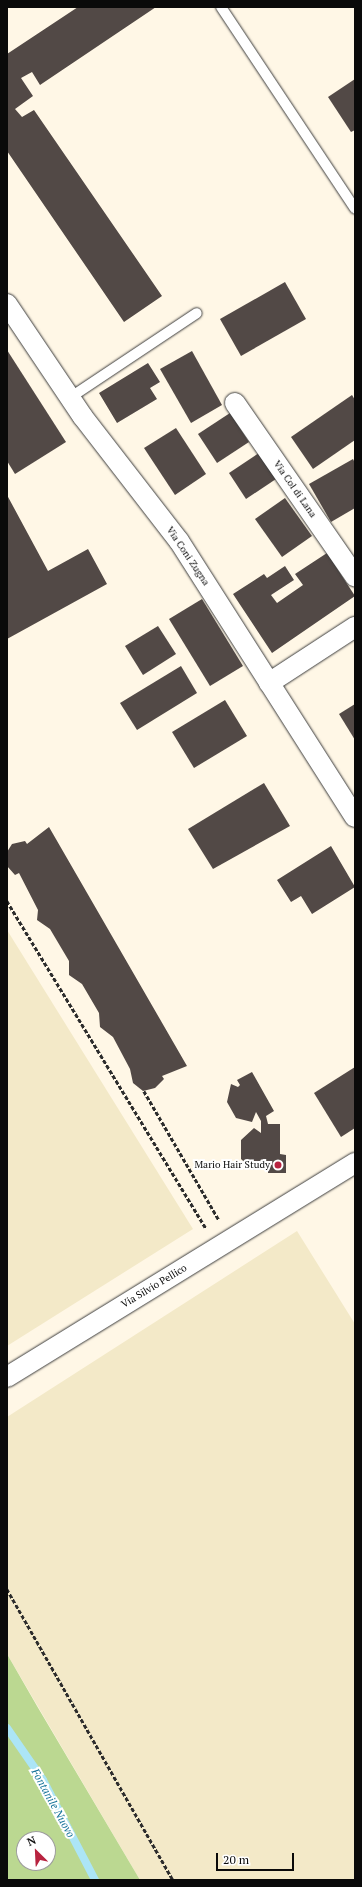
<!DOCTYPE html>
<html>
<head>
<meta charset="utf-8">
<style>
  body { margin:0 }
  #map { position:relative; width:362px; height:1887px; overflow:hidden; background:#fff7e6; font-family:"PT Serif",serif }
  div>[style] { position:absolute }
  .farmland>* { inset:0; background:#f3e9c8 }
  .forest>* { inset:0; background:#bbd891 }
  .stream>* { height:8px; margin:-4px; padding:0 4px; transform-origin:4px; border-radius:4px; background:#ace5f6 }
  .building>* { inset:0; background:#524946 }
  .path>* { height:2.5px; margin-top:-1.25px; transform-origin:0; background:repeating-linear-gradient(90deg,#2c2c2c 0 4px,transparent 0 6px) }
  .roads { filter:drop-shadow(0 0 1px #3d3d3d) drop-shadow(0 0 1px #3d3d3d) }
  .lane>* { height:10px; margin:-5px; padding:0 5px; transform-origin:5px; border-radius:5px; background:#fff }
  .street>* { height:20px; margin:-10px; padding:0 10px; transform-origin:10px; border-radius:10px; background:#fff }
  .dots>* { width:11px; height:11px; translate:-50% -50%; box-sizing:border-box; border:2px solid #fff; border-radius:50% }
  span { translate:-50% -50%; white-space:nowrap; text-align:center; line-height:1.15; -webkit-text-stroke:4px #fff; paint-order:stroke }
  .street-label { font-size:10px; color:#0a0a0a }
  .poi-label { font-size:10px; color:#0a0a0a }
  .right { translate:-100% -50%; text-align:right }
  .water-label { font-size:11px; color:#157399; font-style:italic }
  .frame { position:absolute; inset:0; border:8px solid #0a0a0a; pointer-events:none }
  .north { position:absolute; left:16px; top:1831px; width:40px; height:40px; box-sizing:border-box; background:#fff; border:1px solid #9d9d9d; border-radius:50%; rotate:336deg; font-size:11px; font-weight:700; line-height:16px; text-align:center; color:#0a0a0a }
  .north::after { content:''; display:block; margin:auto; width:14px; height:18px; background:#b82340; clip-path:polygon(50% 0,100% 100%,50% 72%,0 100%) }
  .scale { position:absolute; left:216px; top:1853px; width:78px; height:18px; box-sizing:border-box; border:2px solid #0a0a0a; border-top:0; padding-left:5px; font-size:12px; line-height:14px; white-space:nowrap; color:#0a0a0a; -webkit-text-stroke:3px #fff; paint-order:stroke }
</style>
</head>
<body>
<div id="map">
  <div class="farmland">
    <div style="clip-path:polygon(7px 930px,193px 1229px,7px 1346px)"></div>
    <div style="clip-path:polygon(297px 1231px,355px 1324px,355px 1880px,140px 1880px,7px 1654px,7px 1417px)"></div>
  </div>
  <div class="forest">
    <div style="clip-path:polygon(evenodd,7px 1654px,37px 1706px,140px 1880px,7px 1880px,7px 1654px,24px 1839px,48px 1839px,48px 1863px,24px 1863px,24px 1839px)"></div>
  </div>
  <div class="stream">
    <div style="left:7px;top:1728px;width:63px;rotate:55.3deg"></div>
    <div style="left:43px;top:1780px;width:113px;rotate:62.5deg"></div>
  </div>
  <div class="building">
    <div style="clip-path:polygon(78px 7px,156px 7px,40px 85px,32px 72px,21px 78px,33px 96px,15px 109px,22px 117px,34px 110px,162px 296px,124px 322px,7px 151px,7px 54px)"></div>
    <div style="clip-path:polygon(355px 79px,355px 130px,351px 132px,328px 97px)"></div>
    <div style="clip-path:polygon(285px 282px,306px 319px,241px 356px,220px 319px)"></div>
    <div style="clip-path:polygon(7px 350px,66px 442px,15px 474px,7px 461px)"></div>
    <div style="clip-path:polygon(192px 351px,222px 405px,191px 423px,160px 369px)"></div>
    <div style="clip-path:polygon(148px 363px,160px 382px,150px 388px,157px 399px,117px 423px,99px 393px)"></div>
    <div style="clip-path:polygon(352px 395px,355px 400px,355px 440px,313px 469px,291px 437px)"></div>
    <div style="clip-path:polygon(230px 413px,249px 442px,217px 463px,198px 434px)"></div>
    <div style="clip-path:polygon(176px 428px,206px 474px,175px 495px,144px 448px)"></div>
    <div style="clip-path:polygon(259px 453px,276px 479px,246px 499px,229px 473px)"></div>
    <div style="clip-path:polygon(353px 459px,355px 463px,355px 508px,331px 522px,309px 484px)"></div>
    <div style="clip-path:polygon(7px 495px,48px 571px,88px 549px,107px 584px,7px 639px)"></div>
    <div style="clip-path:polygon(285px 498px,312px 536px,282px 557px,255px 519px)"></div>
    <div style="clip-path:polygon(327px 553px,355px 596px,272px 653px,233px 594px,264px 574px,267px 578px,285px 566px,294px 580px,271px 595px,277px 603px,303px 585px,295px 574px)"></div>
    <div style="clip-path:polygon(202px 599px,243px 666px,210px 686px,169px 619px)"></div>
    <div style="clip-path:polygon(158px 626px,176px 654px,143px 675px,125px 646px)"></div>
    <div style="clip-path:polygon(181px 666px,197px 693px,137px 730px,120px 703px)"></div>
    <div style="clip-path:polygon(225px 700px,247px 736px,194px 768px,172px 732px)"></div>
    <div style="clip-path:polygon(355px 704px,355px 740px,339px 714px)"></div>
    <div style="clip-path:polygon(264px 783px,290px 826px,213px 869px,188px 829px)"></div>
    <div style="clip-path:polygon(49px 827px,187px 1066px,162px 1076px,164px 1079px,155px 1088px,143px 1091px,133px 1083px,130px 1069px,113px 1037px,100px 1027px,99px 1013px,82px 984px,69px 975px,69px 961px,50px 929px,37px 920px,38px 910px,19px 873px,15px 875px,7px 866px,7px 852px,12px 844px,25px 841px,27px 844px)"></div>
    <div style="clip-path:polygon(331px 846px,355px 887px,312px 914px,301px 896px,291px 902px,277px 880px)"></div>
    <div style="clip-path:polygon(355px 1067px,355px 1128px,341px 1137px,314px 1093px)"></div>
    <div style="clip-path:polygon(252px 1072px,274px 1111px,266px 1116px,268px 1124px,280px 1124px,280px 1154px,286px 1155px,286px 1173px,268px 1173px,268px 1166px,257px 1166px,253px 1170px,241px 1159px,241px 1140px,254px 1128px,261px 1133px,261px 1121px,256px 1112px,252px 1122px,236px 1118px,227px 1102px,231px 1084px,238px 1087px,240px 1085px,237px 1080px)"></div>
  </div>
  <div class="path">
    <div style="left:7px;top:901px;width:383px;rotate:58.7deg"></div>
    <div style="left:144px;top:1091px;width:149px;rotate:59.8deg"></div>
    <div style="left:7px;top:1589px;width:335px;rotate:60.3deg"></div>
  </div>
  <div class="roads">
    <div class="lane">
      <div style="left:221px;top:7px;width:242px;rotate:56.4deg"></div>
      <div style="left:71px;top:397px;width:151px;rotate:-33.7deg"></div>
    </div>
    <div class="street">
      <div style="left:7px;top:304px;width:136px;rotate:56.1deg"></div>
      <div style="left:83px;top:417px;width:157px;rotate:52.3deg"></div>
      <div style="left:179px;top:541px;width:327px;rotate:57.5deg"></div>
      <div style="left:235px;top:403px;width:211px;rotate:55.3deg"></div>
      <div style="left:269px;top:683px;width:103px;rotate:-33.1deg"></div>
      <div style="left:7px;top:1377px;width:409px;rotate:-31.6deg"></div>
    </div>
  </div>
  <div class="dots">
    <div style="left:278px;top:1165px;background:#b82340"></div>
  </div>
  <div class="street-label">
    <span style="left:295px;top:489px;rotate:55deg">Via Col di Lana</span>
    <span style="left:188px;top:556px;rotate:56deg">Via Coni Zugna</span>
    <span style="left:154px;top:1286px;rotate:-31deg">Via Silvio Pellico</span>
  </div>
  <div class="poi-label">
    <span class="right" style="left:270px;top:1165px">Mario Hair Study</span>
  </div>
  <div class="water-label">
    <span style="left:53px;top:1803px;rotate:61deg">Fontanile Nuovo</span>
  </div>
  <div class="frame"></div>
  <div class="north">N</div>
  <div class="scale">20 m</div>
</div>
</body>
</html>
